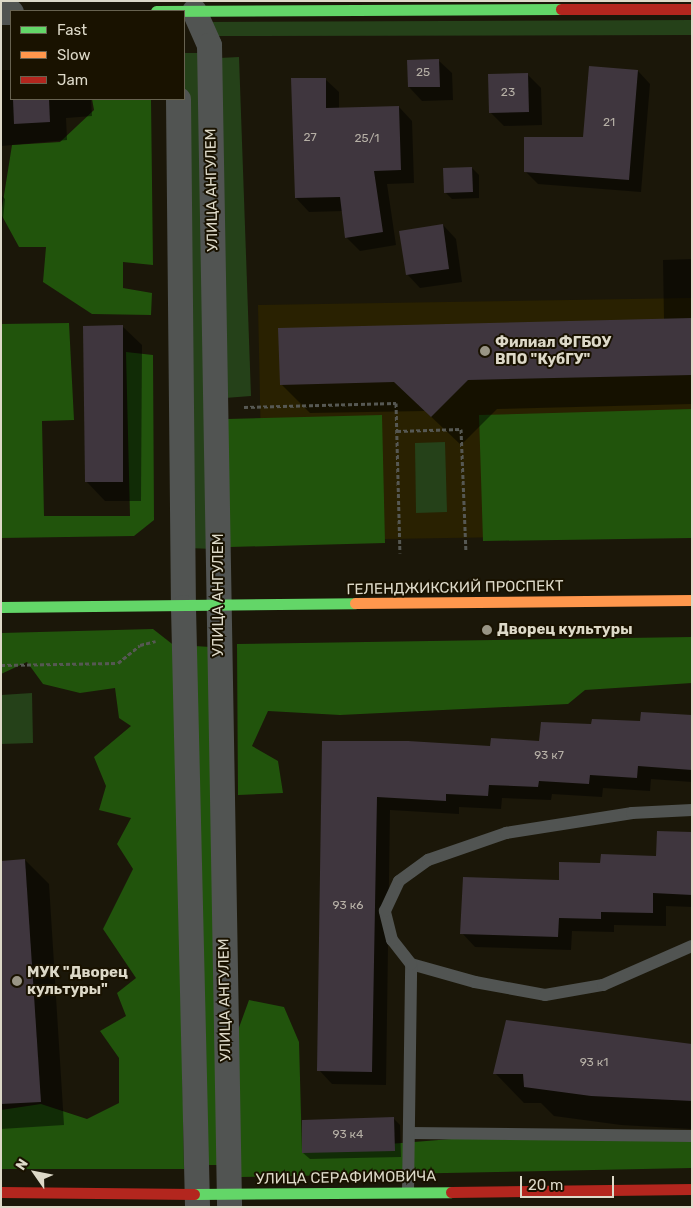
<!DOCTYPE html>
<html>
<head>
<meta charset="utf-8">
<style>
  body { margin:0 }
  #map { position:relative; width:693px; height:1208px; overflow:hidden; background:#1b1709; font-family:Rubik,sans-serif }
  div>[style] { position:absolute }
  .built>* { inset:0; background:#292101 }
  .green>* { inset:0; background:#254119 }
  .forest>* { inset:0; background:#21540c }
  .shadow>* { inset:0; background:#0007 }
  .building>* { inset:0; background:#3f363e }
  .path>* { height:3px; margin-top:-1.5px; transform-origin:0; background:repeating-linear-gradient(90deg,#565853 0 4px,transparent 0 6.5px) }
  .lane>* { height:12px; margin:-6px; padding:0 6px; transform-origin:6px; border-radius:6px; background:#515452 }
  .street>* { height:25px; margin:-12.5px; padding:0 12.5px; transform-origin:12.5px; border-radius:12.5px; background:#515452 }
  .fast>* { height:11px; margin:-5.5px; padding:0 5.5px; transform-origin:5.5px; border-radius:5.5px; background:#63d668 }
  .slow>* { height:11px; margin:-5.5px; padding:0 5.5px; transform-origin:5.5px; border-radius:5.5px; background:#ff974d }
  .jam>* { height:11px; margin:-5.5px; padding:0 5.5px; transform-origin:5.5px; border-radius:5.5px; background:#b3261e }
  .dots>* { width:14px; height:14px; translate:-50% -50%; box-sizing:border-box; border:2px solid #191200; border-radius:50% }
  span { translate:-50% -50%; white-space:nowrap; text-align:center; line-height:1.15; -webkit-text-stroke:4px #191200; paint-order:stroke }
  .number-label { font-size:12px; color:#b6b0a6 }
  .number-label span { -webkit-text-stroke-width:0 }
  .street-label { font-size:15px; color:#ddd9c8 }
  .poi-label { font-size:15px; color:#ddd9c8; font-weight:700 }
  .left { translate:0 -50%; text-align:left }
  .frame { position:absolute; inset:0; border:2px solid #ddd9c8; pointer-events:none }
  .legend { position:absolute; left:10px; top:10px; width:175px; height:90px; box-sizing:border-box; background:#191200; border:1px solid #676250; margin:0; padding:6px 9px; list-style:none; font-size:15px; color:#ddd9c8 }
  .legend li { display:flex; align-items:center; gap:10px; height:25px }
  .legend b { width:25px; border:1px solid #676250 }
  .north { position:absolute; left:10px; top:1148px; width:50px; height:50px; -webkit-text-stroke:4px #191200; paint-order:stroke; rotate:303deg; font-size:14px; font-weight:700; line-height:20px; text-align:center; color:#ddd9c8 }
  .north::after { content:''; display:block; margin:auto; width:18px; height:22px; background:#ddd9c8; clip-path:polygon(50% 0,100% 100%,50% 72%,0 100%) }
  .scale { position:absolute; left:520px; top:1176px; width:94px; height:22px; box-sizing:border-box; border:2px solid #ddd9c8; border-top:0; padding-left:6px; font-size:15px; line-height:18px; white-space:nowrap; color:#ddd9c8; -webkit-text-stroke:4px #191200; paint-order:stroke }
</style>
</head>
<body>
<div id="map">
  <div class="built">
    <div style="clip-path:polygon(692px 298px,692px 534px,263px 541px,258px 305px)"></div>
  </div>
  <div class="green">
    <div style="clip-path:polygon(692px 20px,692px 35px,216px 36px,209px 22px)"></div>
    <div style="clip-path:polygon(184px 53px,205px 53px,213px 549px,188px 548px)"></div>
    <div style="clip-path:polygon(239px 57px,251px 396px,225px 398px,219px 58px)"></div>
    <div style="clip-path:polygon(445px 442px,447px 512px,416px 513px,415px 443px)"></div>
    <div style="clip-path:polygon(32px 693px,33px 743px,1px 744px,1px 695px)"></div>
  </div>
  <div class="forest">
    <div style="clip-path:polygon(92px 99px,151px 99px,153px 265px,123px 262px,123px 288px,152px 293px,151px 315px,92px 314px,43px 282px,46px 247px,19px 247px,1px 214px,12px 145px,60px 142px,94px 110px)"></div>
    <div style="clip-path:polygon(69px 323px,74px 420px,42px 421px,44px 516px,130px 516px,126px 352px,153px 355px,154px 520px,134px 536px,1px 538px,1px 324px)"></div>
    <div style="clip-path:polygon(692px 409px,692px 538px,483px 541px,479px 415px)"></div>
    <div style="clip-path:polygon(382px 415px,385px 543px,230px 547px,227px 419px)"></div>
    <div style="clip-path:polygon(153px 629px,176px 647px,184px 1169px,1px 1169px,1px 1110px,41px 1104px,87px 1119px,119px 1103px,119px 1058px,100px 1031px,126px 1016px,117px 993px,136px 978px,103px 929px,133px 869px,117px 844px,131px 818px,99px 810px,106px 786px,94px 757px,131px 726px,119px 718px,115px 688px,80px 693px,43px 684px,27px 662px,1px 674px,1px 633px)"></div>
    <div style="clip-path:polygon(692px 637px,692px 683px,585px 690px,568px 704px,340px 715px,268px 711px,252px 746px,278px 761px,283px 793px,238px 795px,237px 644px)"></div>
    <div style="clip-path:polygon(194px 646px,211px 647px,219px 1165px,205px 1165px)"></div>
    <div style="clip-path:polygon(249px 1000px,284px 1007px,299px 1042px,302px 1151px,514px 1134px,692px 1140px,692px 1168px,241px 1177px,237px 1033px)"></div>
  </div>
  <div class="shadow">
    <div style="clip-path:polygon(438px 60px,452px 73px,453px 100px,422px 101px,409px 87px)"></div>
    <div style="clip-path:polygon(1px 70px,11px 70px,11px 99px,91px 99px,92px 116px,66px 118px,67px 140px,1px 146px)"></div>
    <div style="clip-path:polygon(638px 71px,650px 84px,641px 192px,538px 184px,525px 171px,584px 138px)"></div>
    <div style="clip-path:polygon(527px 74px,541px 88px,542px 125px,504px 126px,490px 112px)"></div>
    <div style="clip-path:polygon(325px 79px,339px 92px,339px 109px,399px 107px,412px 121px,414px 183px,387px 184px,396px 245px,360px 251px,346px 237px,343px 211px,309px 212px,296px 198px)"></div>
    <div style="clip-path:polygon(472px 168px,479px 175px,479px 198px,452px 199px,445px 192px)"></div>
    <div style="clip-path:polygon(1px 195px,5px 199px,2px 230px,1px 230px)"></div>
    <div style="clip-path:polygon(443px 225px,456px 239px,462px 282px,420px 288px,407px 274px)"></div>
    <div style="clip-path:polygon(692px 259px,692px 404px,497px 409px,461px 445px,425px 411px,310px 413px,281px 384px,664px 320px,663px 260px)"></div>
    <div style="clip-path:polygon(122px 326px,142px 345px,141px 501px,105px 501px,86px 481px)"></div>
    <div style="clip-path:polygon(692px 717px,692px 782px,651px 779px,650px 791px,603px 788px,602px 797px,552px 794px,551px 800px,502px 798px,501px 809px,459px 807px,459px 814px,390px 810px,386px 1085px,332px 1084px,319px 1070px,324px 742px,491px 747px,540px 742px,592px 726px)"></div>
    <div style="clip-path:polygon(692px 834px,692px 907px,666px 906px,666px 926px,614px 925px,614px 932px,572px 931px,571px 950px,475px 947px,462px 933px,560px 881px,601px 864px,657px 857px)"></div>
    <div style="clip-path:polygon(25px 860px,49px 884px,64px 1125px,1px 1129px,1px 862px)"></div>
    <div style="clip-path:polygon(692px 1045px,692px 1129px,621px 1125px,554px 1116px,541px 1103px,524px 1103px,495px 1073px)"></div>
    <div style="clip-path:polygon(393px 1118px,400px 1125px,401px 1157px,310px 1159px,303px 1153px)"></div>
  </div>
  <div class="building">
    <div style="clip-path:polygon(439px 59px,440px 87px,408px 87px,407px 60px)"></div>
    <div style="clip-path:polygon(589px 66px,638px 70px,629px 180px,524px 172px,524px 137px,583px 137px)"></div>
    <div style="clip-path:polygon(528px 73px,529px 112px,489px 113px,488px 74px)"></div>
    <div style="clip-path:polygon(291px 78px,326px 78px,326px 108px,399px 106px,401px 170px,374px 171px,383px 232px,345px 238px,340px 197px,295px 198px)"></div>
    <div style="clip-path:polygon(13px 99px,49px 99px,50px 122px,14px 124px)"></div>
    <div style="clip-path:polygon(472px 167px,473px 192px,444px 193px,443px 168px)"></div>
    <div style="clip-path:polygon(443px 224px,449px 269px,406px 275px,399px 231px)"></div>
    <div style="clip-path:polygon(692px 318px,692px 375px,468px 380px,431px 417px,394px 382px,280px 385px,278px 328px)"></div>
    <div style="clip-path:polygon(123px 325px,123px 482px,85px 482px,83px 326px)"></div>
    <div style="clip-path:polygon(641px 712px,692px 715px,692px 770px,638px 766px,637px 778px,590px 775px,589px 784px,539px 781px,538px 787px,489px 785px,488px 796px,446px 794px,446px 801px,377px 797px,372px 1072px,317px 1071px,322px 741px,408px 741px,490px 746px,491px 738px,539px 741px,541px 722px,591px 724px,592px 719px,640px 721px)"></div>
    <div style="clip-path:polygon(657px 831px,692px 832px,692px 895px,653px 893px,653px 913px,601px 912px,601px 919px,559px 918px,558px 937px,460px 934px,463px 877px,559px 880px,559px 862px,600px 863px,601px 854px,656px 856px)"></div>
    <div style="clip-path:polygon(25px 859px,41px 1102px,1px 1104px,1px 861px)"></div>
    <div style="clip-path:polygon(506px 1020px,692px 1044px,692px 1101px,591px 1096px,524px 1087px,523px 1074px,493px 1074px)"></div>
    <div style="clip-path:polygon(394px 1117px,395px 1151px,302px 1153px,302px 1120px)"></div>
  </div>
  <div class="path">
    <div style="left:244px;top:407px;width:152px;rotate:-1.5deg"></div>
    <div style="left:396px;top:403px;width:150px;rotate:88.5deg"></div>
    <div style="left:397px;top:431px;width:64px;rotate:-1.8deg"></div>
    <div style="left:461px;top:429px;width:123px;rotate:87.7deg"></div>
    <div style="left:1px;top:665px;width:117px;rotate:-1deg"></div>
    <div style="left:118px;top:663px;width:28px;rotate:-39deg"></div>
    <div style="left:140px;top:645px;width:16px;rotate:-14deg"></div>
  </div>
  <div class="lane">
    <div style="left:411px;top:964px;width:66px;rotate:15.7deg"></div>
    <div style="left:475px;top:982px;width:71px;rotate:10.5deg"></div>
    <div style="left:545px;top:995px;width:59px;rotate:-9.8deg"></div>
    <div style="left:603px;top:985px;width:97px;rotate:-23.7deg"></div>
    <div style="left:409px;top:1133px;width:283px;rotate:0.6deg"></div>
    <div style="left:408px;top:1192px;width:228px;rotate:-89.2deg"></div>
    <div style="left:411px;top:964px;width:31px;rotate:-128deg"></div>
    <div style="left:392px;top:940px;width:30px;rotate:-104deg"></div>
    <div style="left:385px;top:911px;width:33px;rotate:-65deg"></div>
    <div style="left:399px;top:881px;width:36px;rotate:-36deg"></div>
    <div style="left:428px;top:860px;width:83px;rotate:-19.1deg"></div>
    <div style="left:506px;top:833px;width:128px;rotate:-9deg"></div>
    <div style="left:632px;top:813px;width:60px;rotate:-2.9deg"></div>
  </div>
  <div class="street">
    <div style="left:194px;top:11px;width:37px;rotate:66deg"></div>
    <div style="left:209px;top:45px;width:1162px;rotate:89.01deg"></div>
    <div style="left:1px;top:12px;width:10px"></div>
    <div style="left:178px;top:99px;width:508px;rotate:89.44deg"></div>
    <div style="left:183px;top:607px;width:600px;rotate:88.66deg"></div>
  </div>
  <div class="fast">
    <div style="left:156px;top:11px;width:405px;rotate:-0.3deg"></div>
    <div style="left:1px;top:607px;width:354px;rotate:-0.6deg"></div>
    <div style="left:194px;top:1194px;width:257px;rotate:-0.4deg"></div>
  </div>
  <div class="slow">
    <div style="left:355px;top:603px;width:337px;rotate:-0.5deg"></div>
  </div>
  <div class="jam">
    <div style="left:561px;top:9px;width:131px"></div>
    <div style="left:1px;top:1192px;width:193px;rotate:0.6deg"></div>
    <div style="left:451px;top:1192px;width:241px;rotate:-0.7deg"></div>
  </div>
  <div class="dots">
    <div style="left:485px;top:351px;background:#999585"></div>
    <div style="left:487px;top:630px;background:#999585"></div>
    <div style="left:17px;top:981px;background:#999585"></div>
  </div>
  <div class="number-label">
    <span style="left:423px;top:73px">25</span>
    <span style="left:508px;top:93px">23</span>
    <span style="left:609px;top:123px">21</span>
    <span style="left:310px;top:138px">27</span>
    <span style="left:367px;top:139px">25/1</span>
    <span style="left:549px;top:756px">93 к7</span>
    <span style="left:348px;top:906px">93 к6</span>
    <span style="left:594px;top:1063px">93 к1</span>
    <span style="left:348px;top:1135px">93 к4</span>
  </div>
  <div class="street-label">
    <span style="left:212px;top:190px;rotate:-91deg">УЛИЦА АНГУЛЕМ</span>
    <span style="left:455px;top:588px;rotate:-1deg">ГЕЛЕНДЖИКСКИЙ ПРОСПЕКТ</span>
    <span style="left:219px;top:595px;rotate:-90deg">УЛИЦА АНГУЛЕМ</span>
    <span style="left:225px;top:1000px;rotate:-91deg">УЛИЦА АНГУЛЕМ</span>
    <span style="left:346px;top:1178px;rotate:-1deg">УЛИЦА СЕРАФИМОВИЧА</span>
  </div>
  <div class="poi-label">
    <span class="left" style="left:495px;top:351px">Филиал ФГБОУ<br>ВПО "КубГУ"</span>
    <span class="left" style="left:497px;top:630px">Дворец культуры</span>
    <span class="left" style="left:27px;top:981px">МУК "Дворец<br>культуры"</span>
  </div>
  <div class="frame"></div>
  <ul class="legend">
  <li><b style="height:6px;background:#63d668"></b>Fast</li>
  <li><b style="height:6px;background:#ff974d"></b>Slow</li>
  <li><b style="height:6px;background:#b3261e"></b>Jam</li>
  </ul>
  <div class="north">N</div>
  <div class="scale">20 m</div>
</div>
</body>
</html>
